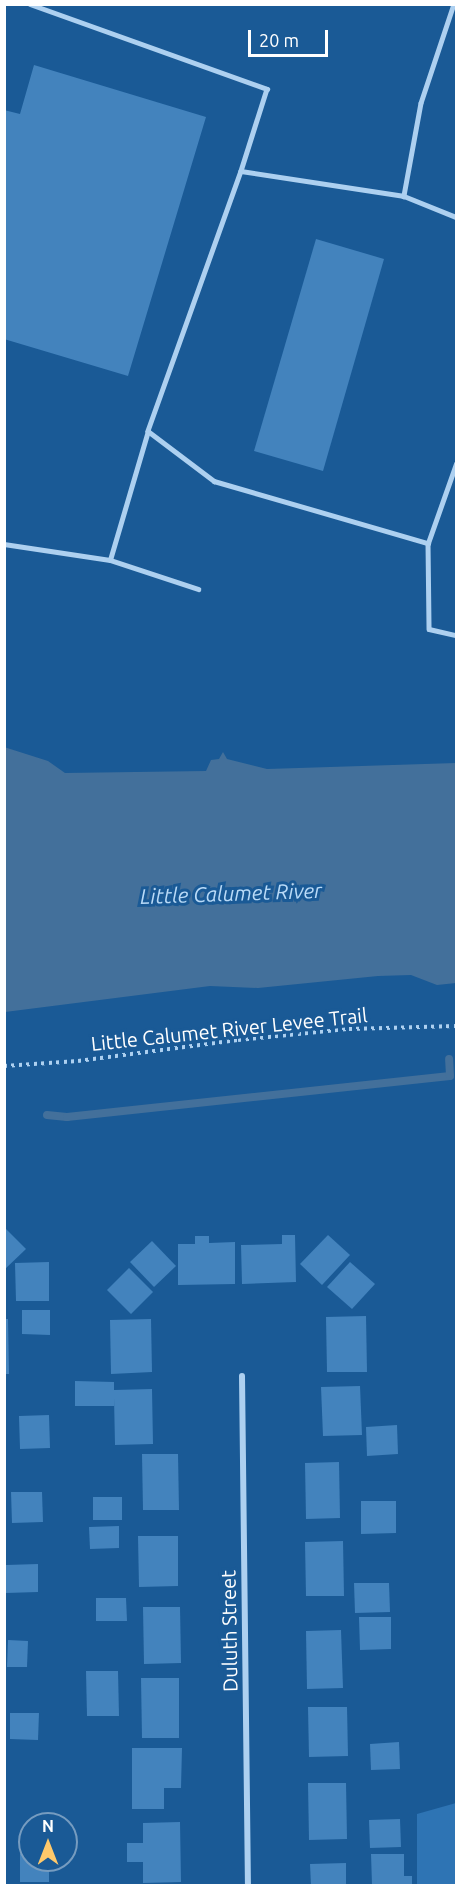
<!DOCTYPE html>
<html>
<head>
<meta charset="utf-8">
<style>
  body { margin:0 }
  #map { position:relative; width:461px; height:1890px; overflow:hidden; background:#1a5a96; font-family:Ubuntu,sans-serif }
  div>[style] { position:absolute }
  .green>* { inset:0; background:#2e74b4 }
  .water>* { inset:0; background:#43709b }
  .stream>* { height:8px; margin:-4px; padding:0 4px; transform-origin:4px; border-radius:4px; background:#43709b }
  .building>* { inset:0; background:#4383bd }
  .path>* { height:4px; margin-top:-2px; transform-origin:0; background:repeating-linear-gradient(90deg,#add0f0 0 3px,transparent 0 7.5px) }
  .lane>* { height:4.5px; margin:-2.25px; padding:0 2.25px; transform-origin:2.25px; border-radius:2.25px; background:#add0f0 }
  .street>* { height:6px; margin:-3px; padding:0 3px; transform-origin:3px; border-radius:3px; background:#add0f0 }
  span { translate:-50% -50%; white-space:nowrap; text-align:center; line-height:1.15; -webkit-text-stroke:6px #1a5a96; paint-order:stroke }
  .street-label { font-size:20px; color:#fff }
  .water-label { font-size:21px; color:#b9daf7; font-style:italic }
  .frame { position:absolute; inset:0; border:6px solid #fff; pointer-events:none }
  .north { position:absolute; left:18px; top:1812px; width:60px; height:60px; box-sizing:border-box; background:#1a5a96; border:2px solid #769cc0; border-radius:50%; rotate:0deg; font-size:16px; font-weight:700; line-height:24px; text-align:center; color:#fff }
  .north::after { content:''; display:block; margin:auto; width:21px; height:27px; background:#ffc96b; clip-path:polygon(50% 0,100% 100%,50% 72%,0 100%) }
  .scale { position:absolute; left:248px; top:30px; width:80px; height:27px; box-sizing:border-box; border:3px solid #fff; border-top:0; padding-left:8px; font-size:18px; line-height:21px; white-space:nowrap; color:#fff; -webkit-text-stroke:4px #1a5a96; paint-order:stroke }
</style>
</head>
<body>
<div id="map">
  <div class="green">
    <div style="clip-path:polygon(456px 1803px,456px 1885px,417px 1885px,417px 1814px)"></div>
  </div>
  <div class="water">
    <div style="clip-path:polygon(4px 747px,48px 761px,65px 773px,206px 771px,211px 760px,219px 759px,223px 752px,227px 759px,267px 769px,456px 763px,456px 983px,437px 985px,411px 975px,378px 976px,258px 988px,210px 986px,5px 1012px)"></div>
  </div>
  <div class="stream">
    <div style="left:47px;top:1115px;width:20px;rotate:6deg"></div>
    <div style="left:67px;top:1117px;width:385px;rotate:-6.1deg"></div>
    <div style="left:450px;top:1076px;width:17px;rotate:-93deg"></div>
  </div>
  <div class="building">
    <div style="clip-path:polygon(34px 65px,206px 117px,128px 376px,4px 339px,4px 110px,20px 114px)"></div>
    <div style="clip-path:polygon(316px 239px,384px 259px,323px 471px,254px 451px)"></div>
    <div style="clip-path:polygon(4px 1227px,26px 1249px,4px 1270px)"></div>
    <div style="clip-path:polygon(282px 1235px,295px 1235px,296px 1282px,242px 1284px,241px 1245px,282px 1244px)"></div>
    <div style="clip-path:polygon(328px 1235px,350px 1255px,322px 1285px,300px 1264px)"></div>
    <div style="clip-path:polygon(195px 1236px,209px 1236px,209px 1243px,235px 1242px,235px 1284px,178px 1285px,178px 1244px,195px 1244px)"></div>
    <div style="clip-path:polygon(152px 1241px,176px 1266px,154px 1287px,130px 1262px)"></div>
    <div style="clip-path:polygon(49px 1262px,49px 1301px,16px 1301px,15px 1263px)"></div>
    <div style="clip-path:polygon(350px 1262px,375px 1284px,352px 1309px,327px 1287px)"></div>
    <div style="clip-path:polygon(129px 1268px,153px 1292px,131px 1314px,107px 1290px)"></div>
    <div style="clip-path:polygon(22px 1310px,50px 1310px,50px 1335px,22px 1334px)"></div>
    <div style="clip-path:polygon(366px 1316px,367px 1372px,327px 1372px,326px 1317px)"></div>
    <div style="clip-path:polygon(4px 1319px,8px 1319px,9px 1374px,4px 1374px)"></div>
    <div style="clip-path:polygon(151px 1319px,152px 1372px,111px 1374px,110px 1320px)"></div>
    <div style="clip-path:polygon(75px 1381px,114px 1382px,114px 1390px,152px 1389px,153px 1444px,115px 1445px,114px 1398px,114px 1406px,75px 1406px)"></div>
    <div style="clip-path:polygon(360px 1386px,362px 1435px,323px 1436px,321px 1387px)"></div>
    <div style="clip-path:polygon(49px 1415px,50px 1448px,20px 1449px,19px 1416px)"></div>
    <div style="clip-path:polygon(397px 1425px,398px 1454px,367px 1456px,366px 1427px)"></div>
    <div style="clip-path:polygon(142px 1454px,178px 1454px,179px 1510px,143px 1510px)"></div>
    <div style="clip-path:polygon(339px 1462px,340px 1518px,306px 1519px,305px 1463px)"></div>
    <div style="clip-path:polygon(11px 1492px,42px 1492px,43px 1522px,12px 1523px)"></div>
    <div style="clip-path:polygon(93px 1497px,122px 1497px,122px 1520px,93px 1520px)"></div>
    <div style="clip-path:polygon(361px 1501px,396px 1501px,396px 1533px,361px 1534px)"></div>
    <div style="clip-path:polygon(119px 1526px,119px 1548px,90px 1549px,89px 1527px)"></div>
    <div style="clip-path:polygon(138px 1536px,178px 1536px,178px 1586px,139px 1587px)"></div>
    <div style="clip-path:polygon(343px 1541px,344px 1596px,306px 1596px,305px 1542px)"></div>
    <div style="clip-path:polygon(38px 1564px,38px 1592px,6px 1593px,6px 1565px)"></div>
    <div style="clip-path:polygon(354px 1583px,389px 1583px,390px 1612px,355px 1613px)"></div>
    <div style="clip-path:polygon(96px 1598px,126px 1598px,127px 1621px,96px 1621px)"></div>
    <div style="clip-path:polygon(143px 1607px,180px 1607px,181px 1663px,144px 1664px)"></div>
    <div style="clip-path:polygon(359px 1617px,391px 1617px,391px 1649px,360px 1650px)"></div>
    <div style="clip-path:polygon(341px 1630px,343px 1688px,307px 1689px,306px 1631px)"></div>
    <div style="clip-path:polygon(8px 1640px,28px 1641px,27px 1667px,7px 1667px)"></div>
    <div style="clip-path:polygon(86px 1671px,118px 1671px,119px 1716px,87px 1716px)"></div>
    <div style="clip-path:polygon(141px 1678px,179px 1678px,179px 1738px,142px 1738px)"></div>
    <div style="clip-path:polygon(308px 1707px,347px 1707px,348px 1756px,309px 1757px)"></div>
    <div style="clip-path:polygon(10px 1713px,39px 1713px,38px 1740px,10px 1739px)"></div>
    <div style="clip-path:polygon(399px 1742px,400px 1769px,371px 1770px,370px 1744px)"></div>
    <div style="clip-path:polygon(132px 1748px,182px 1748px,181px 1788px,164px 1788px,164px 1809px,132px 1809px)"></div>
    <div style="clip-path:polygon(308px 1783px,346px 1783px,347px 1839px,309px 1840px)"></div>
    <div style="clip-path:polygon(400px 1819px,401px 1847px,370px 1848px,369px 1820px)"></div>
    <div style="clip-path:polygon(180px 1822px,181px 1882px,143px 1883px,143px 1862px,127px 1862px,127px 1843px,143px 1843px,143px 1823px)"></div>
    <div style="clip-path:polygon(20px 1854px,30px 1854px,30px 1860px,49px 1860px,49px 1882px,20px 1882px)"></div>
    <div style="clip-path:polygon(371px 1854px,404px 1854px,404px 1876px,412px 1876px,412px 1884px,372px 1885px)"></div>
    <div style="clip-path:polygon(346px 1863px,346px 1886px,311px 1886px,310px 1864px)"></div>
  </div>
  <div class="path">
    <div style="left:4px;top:1066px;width:74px;rotate:-3.9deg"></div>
    <div style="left:78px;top:1061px;width:161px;rotate:-7.5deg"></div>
    <div style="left:238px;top:1040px;width:112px;rotate:-5.7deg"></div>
    <div style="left:349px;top:1029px;width:107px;rotate:-1.6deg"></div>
  </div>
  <div class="lane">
    <div style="left:30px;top:4px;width:252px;rotate:19.7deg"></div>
    <div style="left:267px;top:89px;width:86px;rotate:107.6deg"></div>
    <div style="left:241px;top:171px;width:276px;rotate:109.7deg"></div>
    <div style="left:148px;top:431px;width:83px;rotate:37.1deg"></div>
    <div style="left:214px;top:481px;width:223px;rotate:16.2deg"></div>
    <div style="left:428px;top:543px;width:84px;rotate:-70.5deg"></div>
    <div style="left:454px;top:4px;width:104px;rotate:108.4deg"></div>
    <div style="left:421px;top:103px;width:95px;rotate:100.4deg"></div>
    <div style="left:404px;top:196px;width:56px;rotate:22deg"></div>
    <div style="left:241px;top:171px;width:165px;rotate:8.7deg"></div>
    <div style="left:428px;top:543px;width:86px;rotate:89.3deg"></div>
    <div style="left:429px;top:629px;width:28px;rotate:13deg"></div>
    <div style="left:4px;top:544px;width:107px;rotate:8.6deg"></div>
    <div style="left:110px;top:560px;width:93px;rotate:18.2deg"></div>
    <div style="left:110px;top:560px;width:134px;rotate:-73.6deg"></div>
  </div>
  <div class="street">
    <div style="left:242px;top:1376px;width:510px;rotate:89.33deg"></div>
  </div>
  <div class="street-label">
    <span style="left:229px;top:1029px;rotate:-6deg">Little Calumet River Levee Trail</span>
    <span style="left:229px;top:1631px;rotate:-91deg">Duluth Street</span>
  </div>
  <div class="water-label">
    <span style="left:231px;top:893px;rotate:-2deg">Little Calumet River</span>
  </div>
  <div class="frame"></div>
  <div class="north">N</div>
  <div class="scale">20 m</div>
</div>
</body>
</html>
